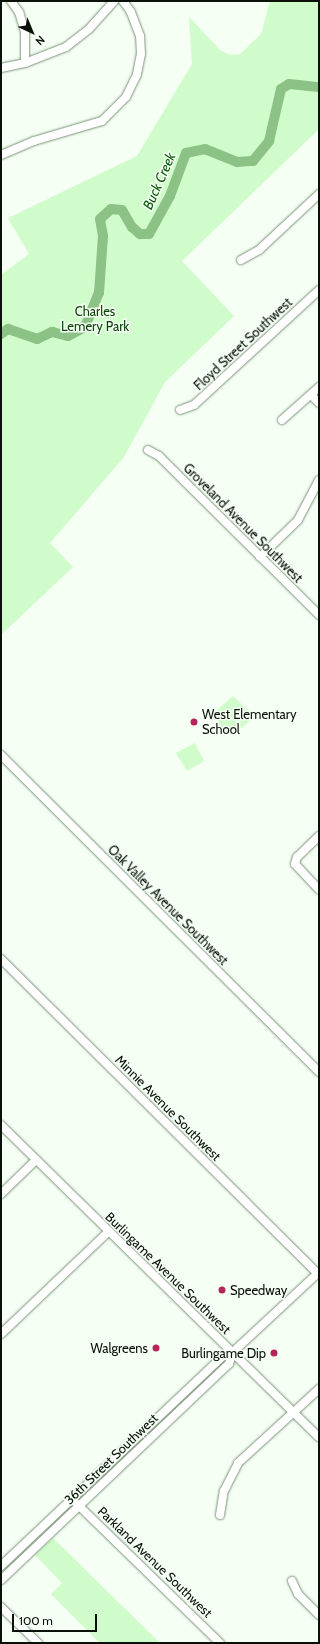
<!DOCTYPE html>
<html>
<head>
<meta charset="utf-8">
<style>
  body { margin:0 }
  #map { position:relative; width:320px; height:1644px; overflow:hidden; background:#f5fff4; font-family:Cabin,sans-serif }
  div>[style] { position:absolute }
  .green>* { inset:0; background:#cffcca }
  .river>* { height:10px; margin:-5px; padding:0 5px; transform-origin:5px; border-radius:5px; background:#8cc286 }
  .roads { filter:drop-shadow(0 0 1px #7b9278) drop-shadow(0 0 1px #7b9278) }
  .minor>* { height:8px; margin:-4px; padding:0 4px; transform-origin:4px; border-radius:4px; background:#fff }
  .dots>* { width:11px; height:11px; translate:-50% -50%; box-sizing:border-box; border:2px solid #f5fff4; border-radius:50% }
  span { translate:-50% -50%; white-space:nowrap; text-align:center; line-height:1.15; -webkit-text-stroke:3px #f5fff4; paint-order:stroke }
  .park-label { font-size:13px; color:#0b4408 }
  .street-label { font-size:13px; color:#091108 }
  .poi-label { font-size:13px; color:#091108 }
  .left { translate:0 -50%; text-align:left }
  .right { translate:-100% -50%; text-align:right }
  .water-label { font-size:14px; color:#0c5907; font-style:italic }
  .frame { position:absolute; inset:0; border:2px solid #091108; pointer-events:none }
  .north { position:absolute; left:12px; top:12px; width:40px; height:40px; -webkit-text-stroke:3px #f5fff4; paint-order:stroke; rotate:136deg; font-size:11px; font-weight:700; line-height:16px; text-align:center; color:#091108 }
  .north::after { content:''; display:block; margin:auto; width:14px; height:18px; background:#091108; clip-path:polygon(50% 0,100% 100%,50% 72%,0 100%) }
  .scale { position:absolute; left:12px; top:1614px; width:85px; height:18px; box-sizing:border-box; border:2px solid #091108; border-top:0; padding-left:5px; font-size:12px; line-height:14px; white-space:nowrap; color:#091108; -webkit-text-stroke:3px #f5fff4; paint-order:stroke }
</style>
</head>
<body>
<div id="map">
  <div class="green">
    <div style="clip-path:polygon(270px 1px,319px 1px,319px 129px,182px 261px,234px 316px,165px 382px,124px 457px,50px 543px,73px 567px,1px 635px,1px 275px,29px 254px,8px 218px,137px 156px,192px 64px,189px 17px,220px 50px,230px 55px,240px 54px,261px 34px)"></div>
    <div style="clip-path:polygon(233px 696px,255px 716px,242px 728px,227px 732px,219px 724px,216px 711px)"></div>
    <div style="clip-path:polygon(195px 743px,204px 761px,187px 771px,176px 753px)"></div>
    <div style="clip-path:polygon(53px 1538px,160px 1643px,100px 1643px,51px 1594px,62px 1583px,35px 1555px)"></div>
  </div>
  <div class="river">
    <div style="left:1px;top:334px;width:9px;rotate:-36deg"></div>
    <div style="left:8px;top:329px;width:31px;rotate:19deg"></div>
    <div style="left:37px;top:339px;width:17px;rotate:-25deg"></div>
    <div style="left:52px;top:332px;width:16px;rotate:14deg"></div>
    <div style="left:68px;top:336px;width:19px;rotate:-28deg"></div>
    <div style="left:85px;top:327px;width:37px;rotate:-68deg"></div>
    <div style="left:99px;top:293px;width:57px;rotate:-86deg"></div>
    <div style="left:103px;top:236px;width:17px;rotate:-100deg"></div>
    <div style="left:100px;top:219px;width:15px;rotate:-42deg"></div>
    <div style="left:111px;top:209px;width:11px;rotate:5deg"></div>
    <div style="left:122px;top:210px;width:20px;rotate:60deg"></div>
    <div style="left:132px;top:227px;width:11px;rotate:41deg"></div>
    <div style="left:140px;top:234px;width:9px"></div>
    <div style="left:149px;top:234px;width:43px;rotate:-61.1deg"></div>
    <div style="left:170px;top:196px;width:46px;rotate:-69.6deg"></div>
    <div style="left:186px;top:153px;width:19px;rotate:-12deg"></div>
    <div style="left:205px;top:149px;width:35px;rotate:22deg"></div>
    <div style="left:237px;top:162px;width:16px;rotate:-4deg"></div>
    <div style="left:253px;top:161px;width:26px;rotate:-51deg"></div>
    <div style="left:269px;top:141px;width:53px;rotate:-77deg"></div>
    <div style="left:281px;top:89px;width:9px;rotate:-32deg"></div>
    <div style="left:289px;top:84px;width:30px;rotate:6deg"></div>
  </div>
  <div class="roads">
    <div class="minor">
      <div style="left:11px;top:1px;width:14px;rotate:54deg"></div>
      <div style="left:19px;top:12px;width:21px;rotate:73deg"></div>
      <div style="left:25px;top:32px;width:31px;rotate:90deg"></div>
      <div style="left:1px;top:68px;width:25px;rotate:-12deg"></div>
      <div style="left:25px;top:63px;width:44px;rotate:-21.3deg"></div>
      <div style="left:66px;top:47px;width:29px;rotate:-38deg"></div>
      <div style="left:89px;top:29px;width:38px;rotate:-48deg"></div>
      <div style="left:1px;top:155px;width:36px;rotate:-23deg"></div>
      <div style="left:34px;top:141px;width:71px;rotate:-16.4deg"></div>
      <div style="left:102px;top:121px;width:34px;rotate:-45deg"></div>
      <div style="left:126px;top:97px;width:25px;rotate:-64deg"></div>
      <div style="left:137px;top:74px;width:20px;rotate:-79deg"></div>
      <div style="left:141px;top:54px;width:18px;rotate:-93deg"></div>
      <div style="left:140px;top:36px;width:26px;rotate:-111deg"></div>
      <div style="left:131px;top:12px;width:14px;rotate:-126deg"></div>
      <div style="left:241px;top:260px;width:21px;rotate:-29deg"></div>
      <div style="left:259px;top:250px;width:82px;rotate:-43deg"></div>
      <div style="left:311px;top:395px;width:11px;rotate:45deg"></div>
      <div style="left:180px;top:410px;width:15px;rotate:-20deg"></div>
      <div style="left:194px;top:405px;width:170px;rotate:-42.6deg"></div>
      <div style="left:282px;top:420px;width:50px;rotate:-41.7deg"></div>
      <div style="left:148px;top:450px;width:13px;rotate:29deg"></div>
      <div style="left:159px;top:456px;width:226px;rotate:44.8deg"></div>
      <div style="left:260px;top:557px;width:53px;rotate:-44.2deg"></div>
      <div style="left:298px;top:520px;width:45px;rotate:-62.3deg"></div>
      <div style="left:1px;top:755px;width:449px;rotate:44.9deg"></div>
      <div style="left:319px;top:836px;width:30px;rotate:136deg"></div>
      <div style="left:297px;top:857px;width:7px;rotate:106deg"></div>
      <div style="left:295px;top:864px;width:35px;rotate:47deg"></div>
      <div style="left:1px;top:959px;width:445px;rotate:44.8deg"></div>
      <div style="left:1px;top:1125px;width:445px;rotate:44.5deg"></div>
      <div style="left:1px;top:1194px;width:49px;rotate:-44.2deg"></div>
      <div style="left:1px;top:1334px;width:148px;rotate:-43.6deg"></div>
      <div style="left:76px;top:1503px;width:201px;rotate:44.2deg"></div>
      <div style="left:220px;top:1515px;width:24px;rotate:-81deg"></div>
      <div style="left:224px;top:1491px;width:31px;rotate:-63deg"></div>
      <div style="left:238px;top:1463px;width:110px;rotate:-42.4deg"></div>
      <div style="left:1px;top:1566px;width:304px;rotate:-43.4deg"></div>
      <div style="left:222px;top:1357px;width:12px;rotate:-24deg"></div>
      <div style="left:233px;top:1352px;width:117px;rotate:-42.9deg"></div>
      <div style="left:1px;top:1580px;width:314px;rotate:-43.5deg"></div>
      <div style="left:229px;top:1364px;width:13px;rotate:-72deg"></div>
      <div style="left:292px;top:1581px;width:14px;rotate:65deg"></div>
      <div style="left:298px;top:1594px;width:30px;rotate:45deg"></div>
      <div style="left:1px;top:1607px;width:52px;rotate:44.2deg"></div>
    </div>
  </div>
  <div class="dots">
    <div style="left:194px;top:722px;background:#b52658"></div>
    <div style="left:222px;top:1290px;background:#b52658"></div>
    <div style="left:156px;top:1348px;background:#b52658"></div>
    <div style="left:274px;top:1353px;background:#b52658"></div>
  </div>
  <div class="park-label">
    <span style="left:95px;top:319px">Charles<br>Lemery Park</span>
  </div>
  <div class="street-label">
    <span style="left:243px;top:344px;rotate:-43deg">Floyd Street Southwest</span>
    <span style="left:243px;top:523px;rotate:45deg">Groveland Avenue Southwest</span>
    <span style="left:168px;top:905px;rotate:45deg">Oak Valley Avenue Southwest</span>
    <span style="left:168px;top:1108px;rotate:45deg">Minnie Avenue Southwest</span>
    <span style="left:168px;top:1273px;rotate:44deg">Burlingame Avenue Southwest</span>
    <span style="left:111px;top:1459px;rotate:-44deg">36th Street Southwest</span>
    <span style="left:155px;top:1562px;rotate:44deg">Parkland Avenue Southwest</span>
  </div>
  <div class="poi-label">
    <span class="left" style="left:202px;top:722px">West Elementary<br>School</span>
    <span class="left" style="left:230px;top:1290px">Speedway</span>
    <span class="right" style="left:148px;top:1348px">Walgreens</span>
    <span class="right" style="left:266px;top:1353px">Burlingame Dip</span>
  </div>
  <div class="water-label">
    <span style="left:159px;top:181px;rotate:-66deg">Buck Creek</span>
  </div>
  <div class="frame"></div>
  <div class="north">N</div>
  <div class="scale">100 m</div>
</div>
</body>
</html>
